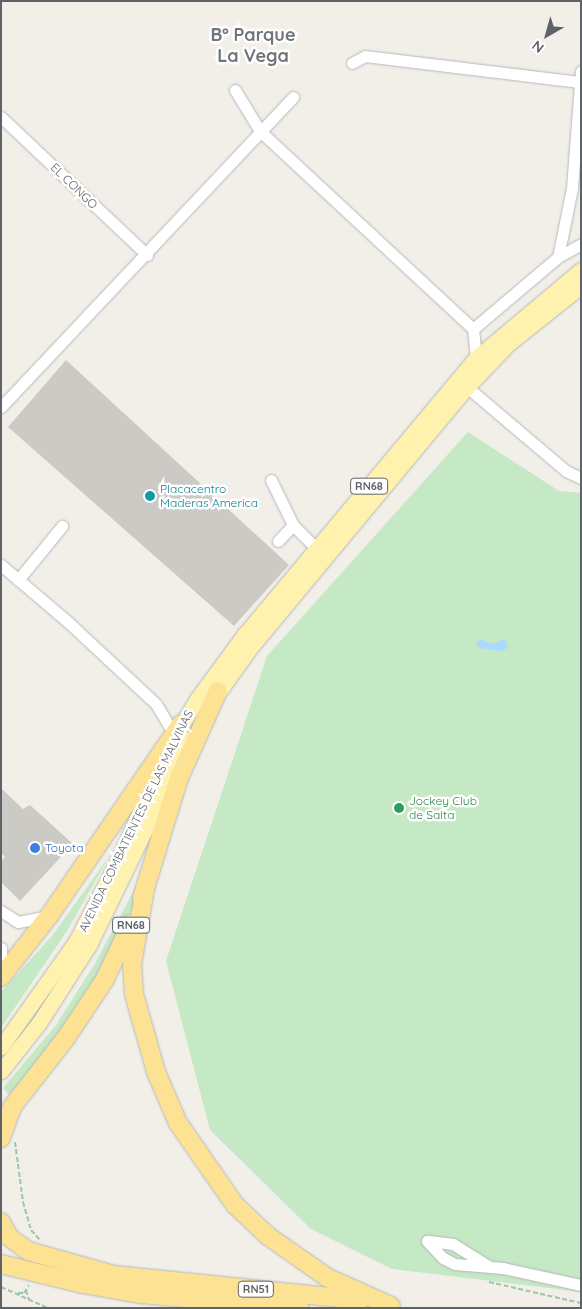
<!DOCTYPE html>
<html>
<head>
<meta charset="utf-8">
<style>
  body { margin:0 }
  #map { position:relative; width:582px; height:1309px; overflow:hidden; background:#f1efe8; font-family:Quicksand,sans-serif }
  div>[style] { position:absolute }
  .green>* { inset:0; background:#c5e8c5 }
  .water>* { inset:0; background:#aadaff }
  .building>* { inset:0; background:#cccac5 }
  .path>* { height:2px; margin-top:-1px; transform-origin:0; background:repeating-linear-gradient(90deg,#9cc7a9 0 5px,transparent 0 7.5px) }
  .roads { filter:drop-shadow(0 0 1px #b5b8bc) drop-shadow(0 0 1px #b5b8bc) }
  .minor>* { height:11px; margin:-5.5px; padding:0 5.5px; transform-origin:5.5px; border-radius:5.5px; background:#fff }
  .major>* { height:15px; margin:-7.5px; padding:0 7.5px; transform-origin:7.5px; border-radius:7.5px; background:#fff2af }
  .highway>* { height:18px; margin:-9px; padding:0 9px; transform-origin:9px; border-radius:9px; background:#fde293 }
  .dots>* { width:14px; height:14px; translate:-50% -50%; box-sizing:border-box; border:2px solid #fff; border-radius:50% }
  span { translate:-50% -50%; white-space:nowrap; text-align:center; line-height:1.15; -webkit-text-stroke:5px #fff; paint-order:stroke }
  .shield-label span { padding:1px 4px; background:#fff; border:1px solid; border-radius:4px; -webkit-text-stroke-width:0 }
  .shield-label { font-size:11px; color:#5f6368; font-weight:700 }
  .street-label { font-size:12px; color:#5f6368 }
  .culture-label { font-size:12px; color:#0d838f }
  .left { translate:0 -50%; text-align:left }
  .leisure-label { font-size:12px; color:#27864d }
  .shop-label { font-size:12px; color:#366cbe }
  .district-label { font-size:18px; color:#70757a; font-weight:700 }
  .frame { position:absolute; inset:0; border:2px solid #5f6368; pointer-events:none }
  .north { position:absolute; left:522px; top:10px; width:50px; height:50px; -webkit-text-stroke:4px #fff; paint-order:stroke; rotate:218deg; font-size:14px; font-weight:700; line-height:20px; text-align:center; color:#5f6368 }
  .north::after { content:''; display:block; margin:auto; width:18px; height:22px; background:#5f6368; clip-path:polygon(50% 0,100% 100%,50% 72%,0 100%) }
</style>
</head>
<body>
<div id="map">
  <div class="green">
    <div style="clip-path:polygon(468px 432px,559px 491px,581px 493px,581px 1292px,392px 1269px,311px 1229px,210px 1130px,166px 961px,267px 656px)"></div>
    <div style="clip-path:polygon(110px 855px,67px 931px,1px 1028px,1px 992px,52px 936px)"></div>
    <div style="clip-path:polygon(146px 868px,135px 902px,97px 982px,63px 1035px,11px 1097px,3px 1088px,56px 1025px,94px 965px)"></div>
  </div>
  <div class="water">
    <div style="clip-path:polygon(480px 639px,493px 644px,505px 639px,508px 648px,500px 651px,480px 648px,476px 646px)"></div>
  </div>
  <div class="building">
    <div style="clip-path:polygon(66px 360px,289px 565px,234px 626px,8px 427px)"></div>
    <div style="clip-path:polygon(1px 788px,23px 809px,30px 805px,73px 844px,20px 901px,1px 882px,1px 861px,5px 857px,1px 853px)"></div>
  </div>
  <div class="path">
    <div style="left:15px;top:1142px;width:61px;rotate:82.4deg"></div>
    <div style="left:23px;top:1202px;width:29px;rotate:74deg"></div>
    <div style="left:31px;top:1230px;width:13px;rotate:48deg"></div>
    <div style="left:489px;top:1282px;width:94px;rotate:12.9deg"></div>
    <div style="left:1px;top:1287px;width:51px;rotate:24.1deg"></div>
    <div style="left:26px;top:1290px;width:10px;rotate:73deg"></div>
    <div style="left:18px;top:1293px;width:6px"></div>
    <div style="left:24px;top:1293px;width:9px;rotate:-58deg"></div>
  </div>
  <div class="roads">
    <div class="minor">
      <div style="left:352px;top:63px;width:15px;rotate:-28deg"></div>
      <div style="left:365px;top:56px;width:216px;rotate:6.9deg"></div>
      <div style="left:235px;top:90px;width:48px;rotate:58.6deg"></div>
      <div style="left:260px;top:131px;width:291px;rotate:42.9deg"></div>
      <div style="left:473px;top:329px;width:29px;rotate:84deg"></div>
      <div style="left:1px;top:117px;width:201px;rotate:43.4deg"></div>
      <div style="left:558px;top:257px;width:70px;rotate:-78.5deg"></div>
      <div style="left:572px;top:188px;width:117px;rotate:-85.6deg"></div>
      <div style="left:473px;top:329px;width:111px;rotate:-40.3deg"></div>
      <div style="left:558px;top:257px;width:26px;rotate:-29deg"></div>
      <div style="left:467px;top:387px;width:130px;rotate:40.3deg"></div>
      <div style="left:566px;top:471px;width:17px;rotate:25deg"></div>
      <div style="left:1px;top:407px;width:426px;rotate:-46.7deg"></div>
      <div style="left:271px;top:480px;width:50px;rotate:63.9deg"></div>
      <div style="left:293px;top:525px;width:34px;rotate:45deg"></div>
      <div style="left:278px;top:541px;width:22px;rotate:-47deg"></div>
      <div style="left:1px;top:565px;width:88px;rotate:40.4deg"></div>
      <div style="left:68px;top:622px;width:120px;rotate:43deg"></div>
      <div style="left:156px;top:704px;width:33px;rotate:59deg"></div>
      <div style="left:18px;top:580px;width:70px;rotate:-50.8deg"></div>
      <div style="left:1px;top:911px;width:20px;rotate:33deg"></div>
      <div style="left:18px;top:922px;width:32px;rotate:-11deg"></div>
      <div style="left:1px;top:948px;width:27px;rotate:90deg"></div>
      <div style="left:488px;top:1266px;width:41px;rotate:-147.8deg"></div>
      <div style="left:453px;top:1244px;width:26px;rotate:-173deg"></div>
      <div style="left:427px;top:1241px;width:23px;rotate:47deg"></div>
      <div style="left:443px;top:1258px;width:13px;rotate:27deg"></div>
      <div style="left:455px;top:1264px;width:48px;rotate:4.8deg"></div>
      <div style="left:503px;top:1268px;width:80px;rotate:12.3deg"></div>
    </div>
    <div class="major">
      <div style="left:213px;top:700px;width:64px;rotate:-54.6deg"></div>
      <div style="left:250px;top:648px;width:339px;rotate:-50.3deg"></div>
      <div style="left:467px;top:387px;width:58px;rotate:-46.4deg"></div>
      <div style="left:507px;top:345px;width:95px;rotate:-38.6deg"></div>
      <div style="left:176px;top:734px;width:41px;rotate:-59deg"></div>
      <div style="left:197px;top:699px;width:81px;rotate:-53.6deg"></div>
      <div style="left:245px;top:634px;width:360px;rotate:-50.1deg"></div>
      <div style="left:476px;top:358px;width:137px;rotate:-40deg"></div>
      <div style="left:1px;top:1047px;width:128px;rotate:-54.6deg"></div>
      <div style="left:75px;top:943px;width:93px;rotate:-62.6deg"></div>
      <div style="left:118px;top:860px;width:113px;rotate:-65.5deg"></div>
      <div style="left:1px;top:1071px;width:61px;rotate:-51.6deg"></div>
      <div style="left:39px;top:1023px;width:93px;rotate:-57.3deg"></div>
      <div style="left:89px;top:945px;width:229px;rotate:-64.1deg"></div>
    </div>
    <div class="highway">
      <div style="left:145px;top:889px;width:76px;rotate:99.8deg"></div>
      <div style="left:132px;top:964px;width:30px;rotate:86deg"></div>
      <div style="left:134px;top:994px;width:81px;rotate:74.2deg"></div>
      <div style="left:156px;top:1072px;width:56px;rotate:66.7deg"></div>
      <div style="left:178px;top:1123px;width:100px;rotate:55.2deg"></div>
      <div style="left:235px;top:1205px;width:45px;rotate:43.2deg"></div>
      <div style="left:268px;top:1236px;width:73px;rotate:35deg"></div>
      <div style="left:328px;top:1278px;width:69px;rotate:24deg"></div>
      <div style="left:142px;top:898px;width:126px;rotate:-72.9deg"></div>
      <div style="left:179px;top:778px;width:95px;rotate:-65.9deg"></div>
      <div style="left:1px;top:977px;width:78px;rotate:-51.8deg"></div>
      <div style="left:49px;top:916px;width:233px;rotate:-55.5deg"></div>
      <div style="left:1px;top:1138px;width:33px;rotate:-70deg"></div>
      <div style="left:12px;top:1107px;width:88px;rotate:-52deg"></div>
      <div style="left:66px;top:1038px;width:69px;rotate:-56.3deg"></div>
      <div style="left:104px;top:981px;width:63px;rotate:-64.7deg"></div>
      <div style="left:1px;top:1222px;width:17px;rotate:62deg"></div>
      <div style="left:9px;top:1237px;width:24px;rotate:36deg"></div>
      <div style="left:28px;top:1251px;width:89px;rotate:15.6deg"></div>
      <div style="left:114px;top:1275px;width:247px;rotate:5.8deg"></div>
      <div style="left:1px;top:1264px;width:84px;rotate:13.7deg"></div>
      <div style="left:83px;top:1284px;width:59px;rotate:9.8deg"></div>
      <div style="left:141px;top:1294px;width:159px;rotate:5.1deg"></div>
    </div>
  </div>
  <div class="dots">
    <div style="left:150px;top:496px;background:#0f9aa8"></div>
    <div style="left:399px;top:808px;background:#2e9e5b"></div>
    <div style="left:35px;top:848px;background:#3f7fe0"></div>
  </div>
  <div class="shield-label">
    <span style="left:369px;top:486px">RN68</span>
    <span style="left:131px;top:925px">RN68</span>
    <span style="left:256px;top:1289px">RN51</span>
  </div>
  <div class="street-label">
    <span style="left:74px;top:186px;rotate:44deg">EL CONGO</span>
    <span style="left:136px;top:821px;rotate:-64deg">AVENIDA COMBATIENTES DE LAS MALVINAS</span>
  </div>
  <div class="culture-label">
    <span class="left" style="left:160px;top:496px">Placacentro<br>Maderas America</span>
  </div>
  <div class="leisure-label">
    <span class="left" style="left:409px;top:808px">Jockey Club<br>de Salta</span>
  </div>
  <div class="shop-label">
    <span class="left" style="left:45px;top:848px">Toyota</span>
  </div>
  <div class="district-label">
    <span style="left:253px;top:46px">Bº Parque<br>La Vega</span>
  </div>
  <div class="frame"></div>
  <div class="north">N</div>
</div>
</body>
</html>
